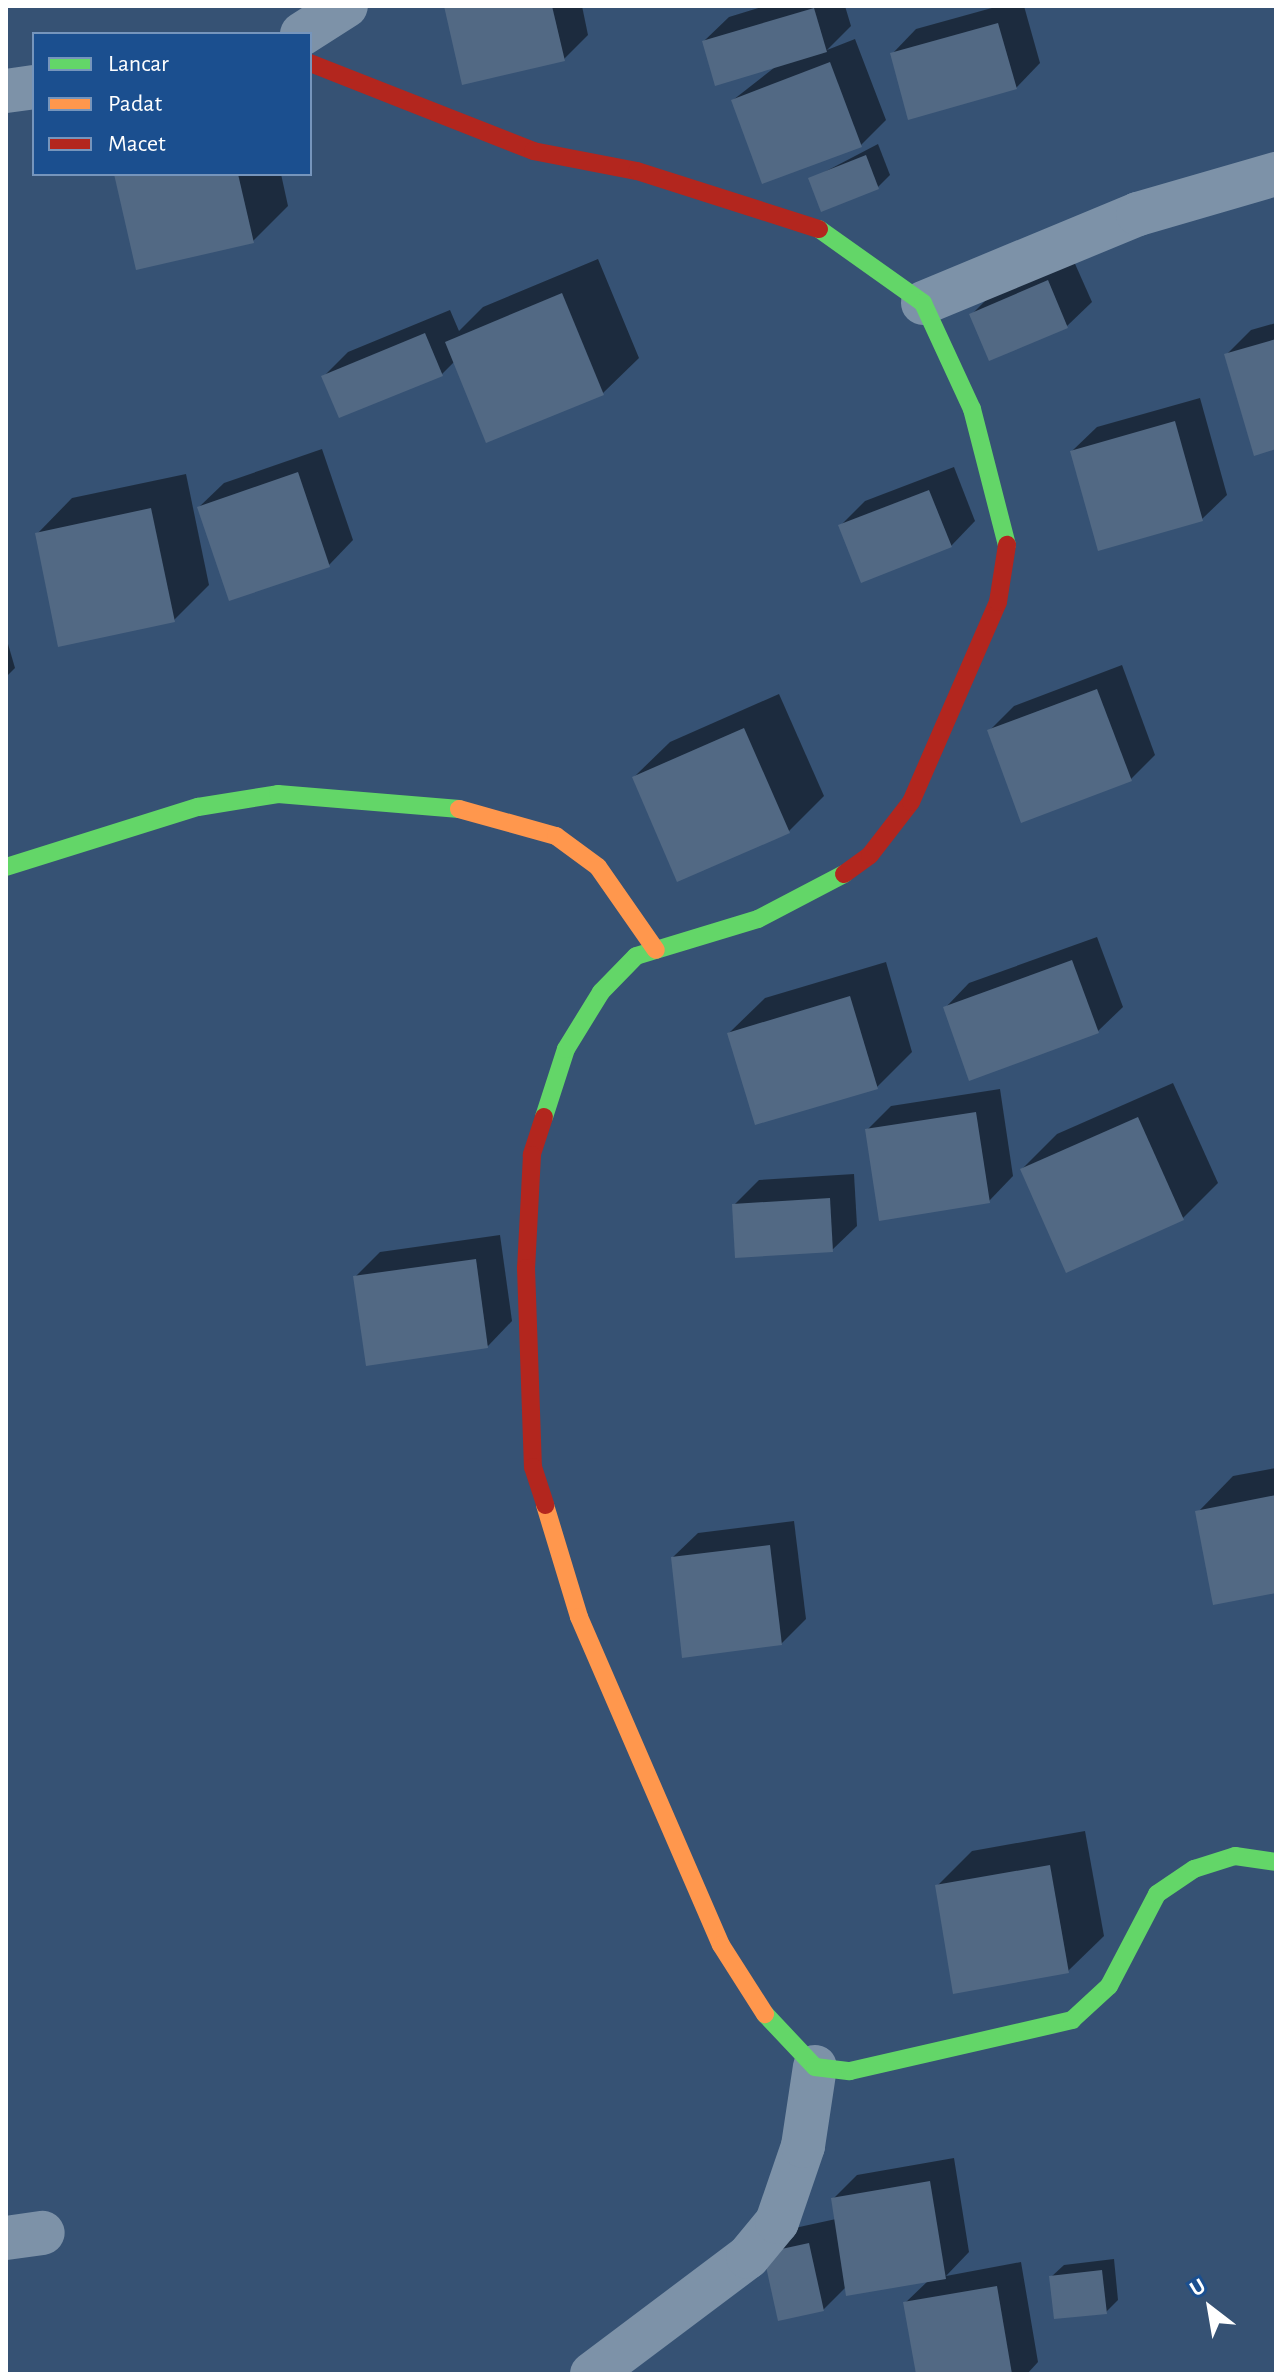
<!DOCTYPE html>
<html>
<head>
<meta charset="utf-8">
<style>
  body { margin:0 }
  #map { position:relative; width:1282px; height:2380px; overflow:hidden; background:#365274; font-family:"Alegreya Sans",sans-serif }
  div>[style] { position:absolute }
  .shadow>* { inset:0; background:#0007 }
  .building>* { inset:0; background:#526984 }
  .street>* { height:44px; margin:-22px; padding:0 22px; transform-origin:22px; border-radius:22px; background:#7d92a8 }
  .fast>* { height:18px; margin:-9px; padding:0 9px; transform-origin:9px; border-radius:9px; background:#63d668 }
  .slow>* { height:18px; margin:-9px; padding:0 9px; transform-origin:9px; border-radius:9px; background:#ff974d }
  .jam>* { height:18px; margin:-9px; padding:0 9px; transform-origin:9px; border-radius:9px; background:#b3261e }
  span { translate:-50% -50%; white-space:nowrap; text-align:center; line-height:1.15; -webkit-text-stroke:6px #1b4f8f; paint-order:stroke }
  .frame { position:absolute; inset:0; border:8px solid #fff; pointer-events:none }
  .legend { position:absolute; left:32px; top:32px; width:280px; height:144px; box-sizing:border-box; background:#1b4f8f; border:2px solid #7695bc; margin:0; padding:10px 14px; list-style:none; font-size:24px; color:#fff }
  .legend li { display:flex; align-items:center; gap:16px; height:40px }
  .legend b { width:40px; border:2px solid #7695bc }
  .north { position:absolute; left:1170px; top:2268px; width:80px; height:80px; -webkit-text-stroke:6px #1b4f8f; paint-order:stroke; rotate:329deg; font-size:22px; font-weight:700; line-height:32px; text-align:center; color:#fff }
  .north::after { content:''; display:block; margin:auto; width:28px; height:36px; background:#fff; clip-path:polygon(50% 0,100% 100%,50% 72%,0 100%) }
</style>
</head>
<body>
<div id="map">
  <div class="shadow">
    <div style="clip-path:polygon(446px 6px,582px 6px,588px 35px,564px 59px)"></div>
    <div style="clip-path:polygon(765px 6px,845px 6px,851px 26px,827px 50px,855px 39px,886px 120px,861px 145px,733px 100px,779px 64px,704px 41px,729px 17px)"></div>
    <div style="clip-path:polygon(999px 6px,1024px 6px,1040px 63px,1016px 88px,892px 54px,916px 29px)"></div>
    <div style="clip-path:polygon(878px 144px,890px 175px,878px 187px,811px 179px)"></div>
    <div style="clip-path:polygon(116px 174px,281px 174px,288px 206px,253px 241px)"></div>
    <div style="clip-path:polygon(1072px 257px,1092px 302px,1067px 326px,990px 359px,971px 315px,996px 290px)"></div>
    <div style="clip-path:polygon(598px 259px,639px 358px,603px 393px,487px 440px,455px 361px,442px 374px,324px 376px,348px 352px,450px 310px,459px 331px,483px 307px)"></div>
    <div style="clip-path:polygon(1276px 323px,1276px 447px,1227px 354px,1251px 330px)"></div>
    <div style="clip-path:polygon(1200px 398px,1227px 495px,1202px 519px,1072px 451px,1097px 427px)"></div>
    <div style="clip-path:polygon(322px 449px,353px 540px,329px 565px,199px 507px,224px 483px)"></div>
    <div style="clip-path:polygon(954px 467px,975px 521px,951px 546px,840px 526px,865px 501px)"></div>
    <div style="clip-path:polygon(186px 474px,209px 585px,174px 620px,37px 534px,72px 498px)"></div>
    <div style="clip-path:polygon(6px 637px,15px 668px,6px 677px)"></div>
    <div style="clip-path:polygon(1122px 665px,1155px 755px,1131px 779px,989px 731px,1014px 706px)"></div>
    <div style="clip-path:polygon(779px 694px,824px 796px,789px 831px,634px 777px,670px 742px)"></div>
    <div style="clip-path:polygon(1097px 937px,1123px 1007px,1098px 1031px,945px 1008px,969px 983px)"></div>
    <div style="clip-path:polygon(886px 962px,912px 1052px,877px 1087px,729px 1033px,765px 998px)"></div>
    <div style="clip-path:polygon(1173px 1083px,1218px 1183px,1183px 1218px,1022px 1169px,1057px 1134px)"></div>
    <div style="clip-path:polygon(1000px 1089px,1013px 1176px,989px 1201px,867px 1130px,891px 1106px)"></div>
    <div style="clip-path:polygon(854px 1174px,857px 1226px,832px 1250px,734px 1205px,759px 1180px)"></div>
    <div style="clip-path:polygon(500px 1235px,512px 1321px,488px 1346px,355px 1277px,380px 1252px)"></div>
    <div style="clip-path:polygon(1276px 1468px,1276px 1591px,1198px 1512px,1233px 1476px)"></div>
    <div style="clip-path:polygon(794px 1521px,806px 1619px,781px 1644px,673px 1557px,698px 1533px)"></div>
    <div style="clip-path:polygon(1085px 1831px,1104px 1936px,1068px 1971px,937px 1886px,972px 1851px)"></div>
    <div style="clip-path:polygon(954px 2158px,969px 2252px,946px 2276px,1021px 2262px,1038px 2362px,1027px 2374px,918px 2374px,905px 2303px,929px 2280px,847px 2286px,823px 2310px,765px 2254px,790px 2229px,836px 2219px,833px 2199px,857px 2175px)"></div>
    <div style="clip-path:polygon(1114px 2259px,1118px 2300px,1106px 2312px,1051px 2277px,1064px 2265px)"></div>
  </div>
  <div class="building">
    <div style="clip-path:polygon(444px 6px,552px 6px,565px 61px,462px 85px)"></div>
    <div style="clip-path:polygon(814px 8px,827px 52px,715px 86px,702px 41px)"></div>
    <div style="clip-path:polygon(998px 23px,1017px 89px,908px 120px,890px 53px)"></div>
    <div style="clip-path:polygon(830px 62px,862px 147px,762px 184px,731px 100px)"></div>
    <div style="clip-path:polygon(866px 155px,879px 189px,821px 212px,808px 178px)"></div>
    <div style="clip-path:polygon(114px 174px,238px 174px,254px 243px,136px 270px)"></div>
    <div style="clip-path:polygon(1048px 280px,1068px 328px,989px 361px,969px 314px)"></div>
    <div style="clip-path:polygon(562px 293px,604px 395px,486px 443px,445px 342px)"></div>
    <div style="clip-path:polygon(425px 333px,443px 376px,339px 418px,321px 376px)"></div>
    <div style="clip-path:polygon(1276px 339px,1276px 449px,1254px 456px,1224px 354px)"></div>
    <div style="clip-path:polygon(1175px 421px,1203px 521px,1098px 551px,1070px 451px)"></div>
    <div style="clip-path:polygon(298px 472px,330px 567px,229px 601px,197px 507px)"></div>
    <div style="clip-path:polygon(929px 490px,952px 547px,861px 583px,838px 525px)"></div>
    <div style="clip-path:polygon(151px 508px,175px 622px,58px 647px,35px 533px)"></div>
    <div style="clip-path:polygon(1097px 689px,1132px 781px,1021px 823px,987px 730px)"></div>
    <div style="clip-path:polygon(744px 728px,790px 833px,677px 882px,632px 777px)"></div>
    <div style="clip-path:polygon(1072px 960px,1099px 1033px,969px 1081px,943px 1007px)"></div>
    <div style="clip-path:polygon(850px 996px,878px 1089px,755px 1125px,727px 1033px)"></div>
    <div style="clip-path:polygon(976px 1112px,990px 1203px,879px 1221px,865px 1129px)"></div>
    <div style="clip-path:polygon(1138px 1117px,1184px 1220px,1066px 1273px,1020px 1169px)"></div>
    <div style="clip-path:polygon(830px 1198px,833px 1252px,735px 1258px,732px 1204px)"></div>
    <div style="clip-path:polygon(476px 1259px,488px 1348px,366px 1366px,353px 1276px)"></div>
    <div style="clip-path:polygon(1276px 1495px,1276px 1593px,1213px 1605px,1195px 1511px)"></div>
    <div style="clip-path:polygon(770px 1545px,782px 1645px,682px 1658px,671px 1557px)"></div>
    <div style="clip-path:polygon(1050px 1865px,1069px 1973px,953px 1994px,935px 1885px)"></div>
    <div style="clip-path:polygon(930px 2181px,946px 2279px,846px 2296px,831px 2198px)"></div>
    <div style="clip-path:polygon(809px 2243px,824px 2311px,778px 2321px,763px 2253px)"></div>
    <div style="clip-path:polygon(1102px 2270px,1107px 2314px,1054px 2319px,1049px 2276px)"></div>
    <div style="clip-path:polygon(997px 2286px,1012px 2374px,916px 2374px,903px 2302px)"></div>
  </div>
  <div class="street">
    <div style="left:302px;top:34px;width:52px;rotate:-32.5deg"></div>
    <div style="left:6px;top:91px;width:28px;rotate:-8deg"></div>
    <div style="left:923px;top:303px;width:233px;rotate:-22.5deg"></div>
    <div style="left:1138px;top:214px;width:144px;rotate:-16.2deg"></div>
    <div style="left:6px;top:2238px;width:37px;rotate:-8deg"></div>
    <div style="left:592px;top:2374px;width:195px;rotate:-36.9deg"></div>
    <div style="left:748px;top:2257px;width:45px;rotate:-50.4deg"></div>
    <div style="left:777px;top:2222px;width:80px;rotate:-71.1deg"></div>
    <div style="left:803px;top:2146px;width:80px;rotate:-81.4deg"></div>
  </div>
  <div class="fast">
    <div style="left:819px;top:229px;width:128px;rotate:35.4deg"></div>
    <div style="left:923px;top:303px;width:117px;rotate:65.2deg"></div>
    <div style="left:972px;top:409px;width:140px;rotate:75.6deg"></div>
    <div style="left:6px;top:867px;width:201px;rotate:-17.4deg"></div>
    <div style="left:198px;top:807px;width:81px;rotate:-9.2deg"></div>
    <div style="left:278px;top:794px;width:182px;rotate:4.7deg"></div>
    <div style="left:544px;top:1117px;width:71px;rotate:-72.1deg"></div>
    <div style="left:566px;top:1049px;width:67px;rotate:-58.4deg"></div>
    <div style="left:601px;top:992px;width:50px;rotate:-45.8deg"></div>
    <div style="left:636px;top:956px;width:127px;rotate:-16.9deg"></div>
    <div style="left:758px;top:919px;width:97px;rotate:-27.6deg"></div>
    <div style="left:765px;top:2014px;width:73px;rotate:46.7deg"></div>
    <div style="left:815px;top:2067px;width:35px;rotate:7deg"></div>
    <div style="left:850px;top:2071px;width:228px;rotate:-12.9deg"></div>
    <div style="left:1072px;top:2020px;width:50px;rotate:-42.6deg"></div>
    <div style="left:1109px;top:1986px;width:104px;rotate:-62.4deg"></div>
    <div style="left:1157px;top:1894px;width:45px;rotate:-34deg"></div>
    <div style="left:1194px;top:1869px;width:43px;rotate:-17.6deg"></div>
    <div style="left:1235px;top:1856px;width:41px;rotate:8.3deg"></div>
  </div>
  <div class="slow">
    <div style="left:459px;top:809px;width:101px;rotate:15.6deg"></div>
    <div style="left:556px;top:836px;width:52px;rotate:36.4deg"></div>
    <div style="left:598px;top:867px;width:101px;rotate:55.1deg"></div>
    <div style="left:545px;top:1505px;width:117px;rotate:73.1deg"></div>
    <div style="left:579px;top:1617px;width:357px;rotate:66.6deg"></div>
    <div style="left:721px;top:1945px;width:82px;rotate:57.5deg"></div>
  </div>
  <div class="jam">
    <div style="left:310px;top:63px;width:240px;rotate:21.5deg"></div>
    <div style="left:533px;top:151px;width:106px;rotate:10.9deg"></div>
    <div style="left:637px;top:171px;width:191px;rotate:17.7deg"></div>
    <div style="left:844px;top:874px;width:32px;rotate:-36deg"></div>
    <div style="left:870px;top:855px;width:67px;rotate:-52.3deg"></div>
    <div style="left:911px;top:802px;width:218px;rotate:-66.5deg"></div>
    <div style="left:998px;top:602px;width:58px;rotate:-81deg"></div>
    <div style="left:544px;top:1117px;width:40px;rotate:108deg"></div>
    <div style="left:532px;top:1155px;width:113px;rotate:93deg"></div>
    <div style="left:526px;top:1268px;width:199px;rotate:88deg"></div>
    <div style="left:533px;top:1467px;width:40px;rotate:72deg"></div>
  </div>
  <div class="frame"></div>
  <ul class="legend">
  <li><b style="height:10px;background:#63d668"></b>Lancar</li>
  <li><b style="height:10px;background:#ff974d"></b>Padat</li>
  <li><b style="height:10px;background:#b3261e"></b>Macet</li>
  </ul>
  <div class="north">U</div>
</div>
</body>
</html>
